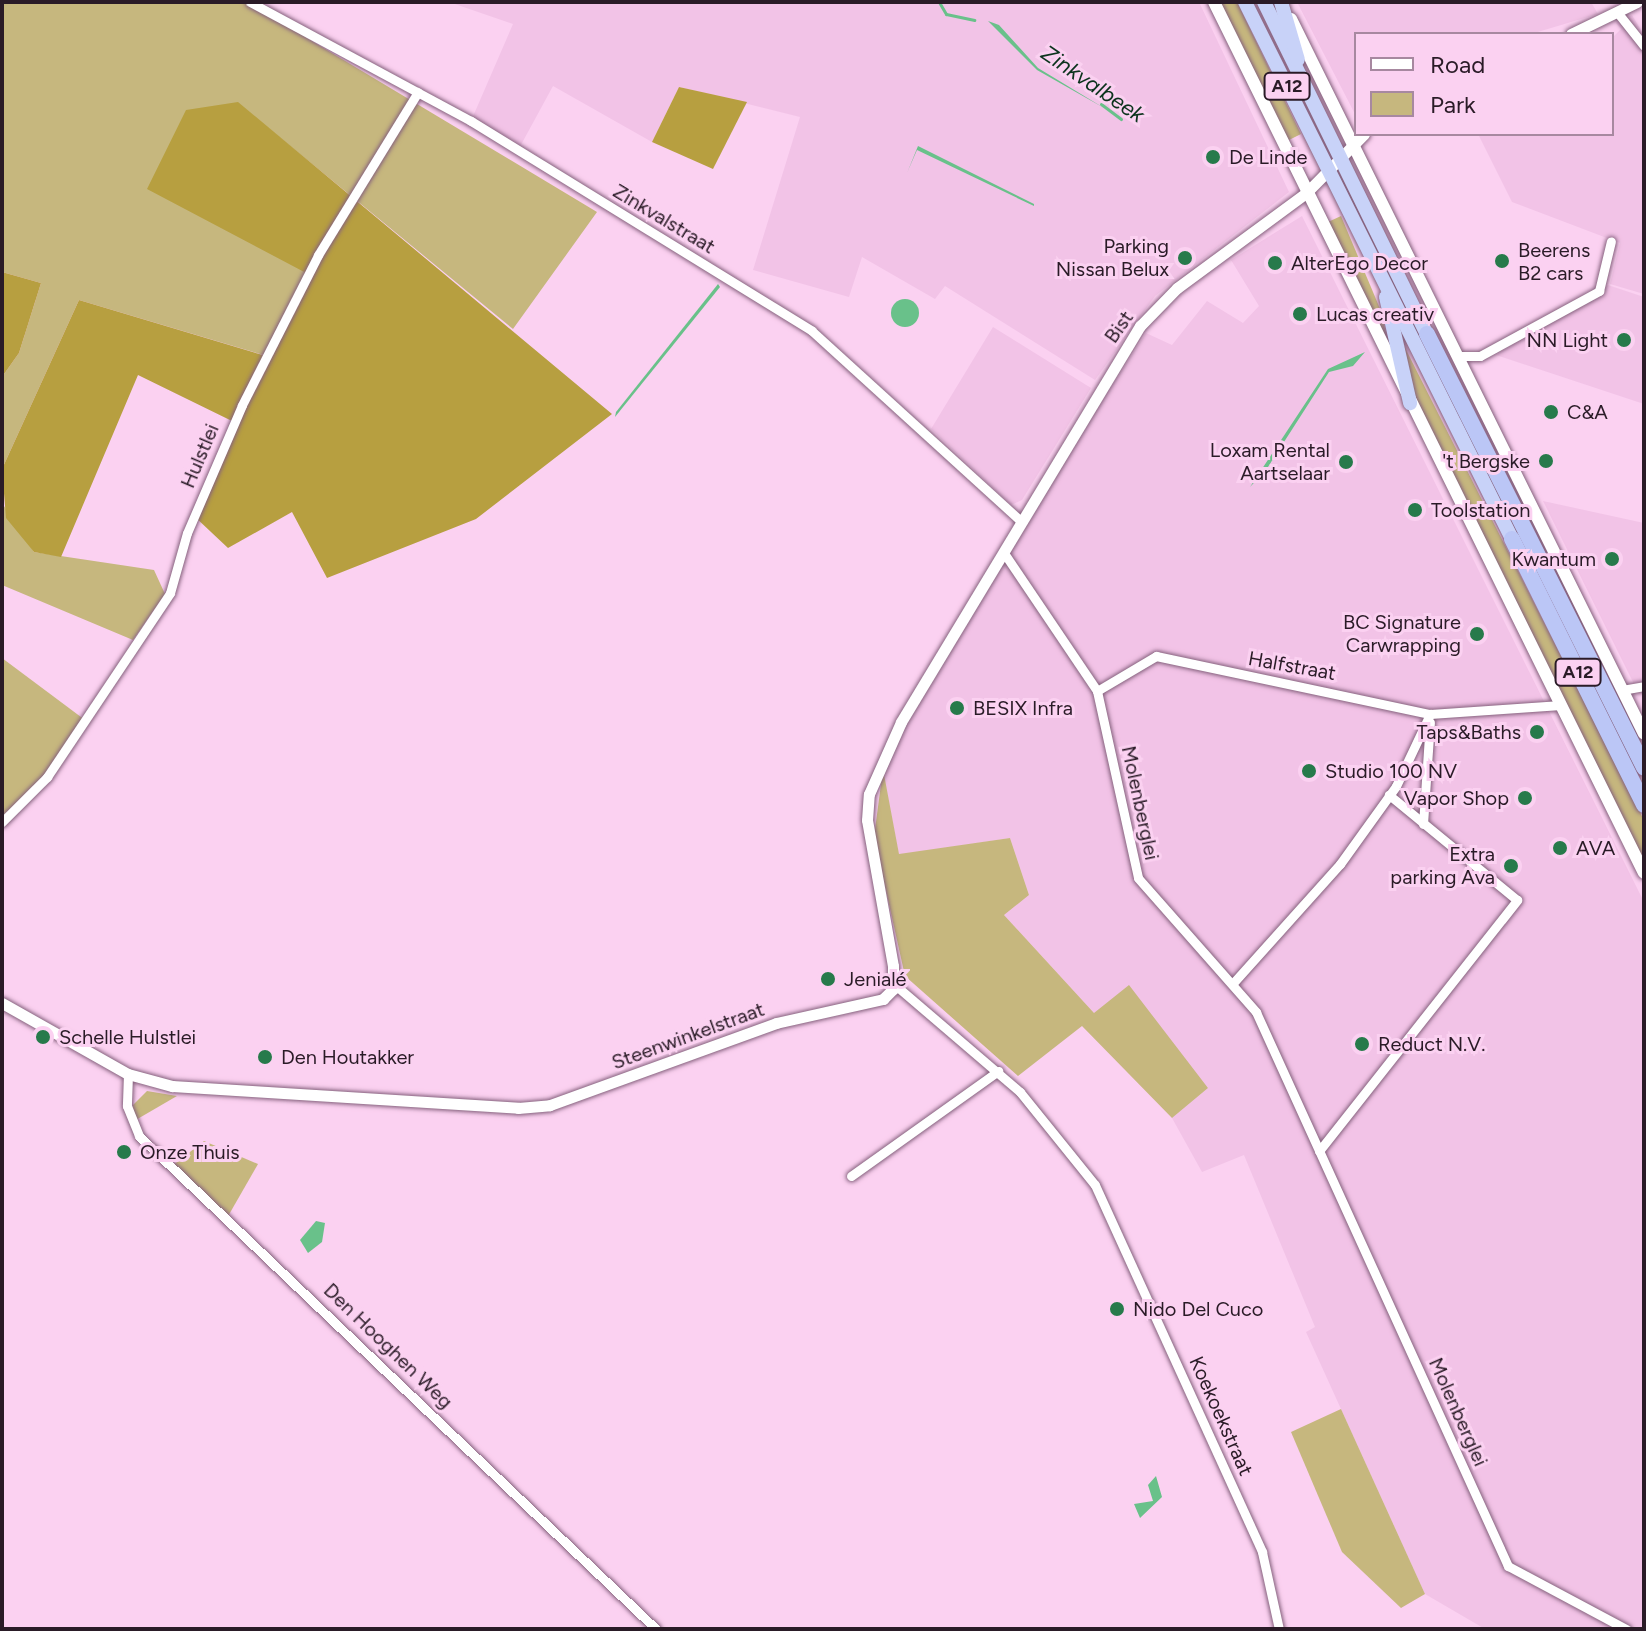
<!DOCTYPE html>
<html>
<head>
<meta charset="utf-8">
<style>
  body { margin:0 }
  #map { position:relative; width:1646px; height:1631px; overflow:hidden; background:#fbd1f1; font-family:Figtree,sans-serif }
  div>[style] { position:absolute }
  .built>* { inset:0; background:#f2c3e7 }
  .green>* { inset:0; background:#c6b77e }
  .forest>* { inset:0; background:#b79f40 }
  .water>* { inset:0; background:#69c18a }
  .round { border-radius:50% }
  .stream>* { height:3px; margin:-1.5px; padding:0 1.5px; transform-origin:1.5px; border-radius:1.5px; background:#69c18a }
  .roads { filter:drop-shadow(0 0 2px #85617d) drop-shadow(0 0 2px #85617d) }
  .minor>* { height:9px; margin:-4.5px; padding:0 4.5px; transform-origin:4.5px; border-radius:4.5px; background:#fff }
  .tertiary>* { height:11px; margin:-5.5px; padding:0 5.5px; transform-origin:5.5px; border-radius:5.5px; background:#fff }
  .secondary>* { height:12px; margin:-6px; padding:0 6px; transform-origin:6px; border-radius:6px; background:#fff }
  .trunk>* { height:14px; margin:-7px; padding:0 7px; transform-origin:7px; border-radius:7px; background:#c8d2f8 }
  .motorway>* { height:16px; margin:-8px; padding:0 8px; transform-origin:8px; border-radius:8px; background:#bbc6f6 }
  .dots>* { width:22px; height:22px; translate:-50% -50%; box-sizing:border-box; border:4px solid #fbd1f1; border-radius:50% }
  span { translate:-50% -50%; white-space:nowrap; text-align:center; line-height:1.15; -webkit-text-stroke:6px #fbd1f1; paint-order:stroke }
  .shield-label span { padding:2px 6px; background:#fbd1f1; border:2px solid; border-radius:6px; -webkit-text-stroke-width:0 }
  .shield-label { font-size:18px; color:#2a1b27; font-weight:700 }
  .poi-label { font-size:20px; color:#2a1b27 }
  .left { translate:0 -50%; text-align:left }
  .right { translate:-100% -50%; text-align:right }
  .street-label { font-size:20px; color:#2a1b27 }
  .water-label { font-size:22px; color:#0c331d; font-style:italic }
  .frame { position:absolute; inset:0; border:4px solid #2a1b27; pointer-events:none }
  .legend { position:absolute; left:1354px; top:32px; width:260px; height:104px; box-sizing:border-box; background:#fbd1f1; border:2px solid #a788a0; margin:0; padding:10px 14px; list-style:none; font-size:24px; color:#2a1b27 }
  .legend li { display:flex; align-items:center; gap:16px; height:40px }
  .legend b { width:40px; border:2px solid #a788a0 }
</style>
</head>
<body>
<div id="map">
  <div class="built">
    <div style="clip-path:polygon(449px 2px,1199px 2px,1289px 192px,1155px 296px,1095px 380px,945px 286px,935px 299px,862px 257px,849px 297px,753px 270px,800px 117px,679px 87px,652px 142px,553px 86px,516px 154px,471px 121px,513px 24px)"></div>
    <div style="clip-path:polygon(1297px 2px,1591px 2px,1598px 14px,1531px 34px,1356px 34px,1356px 116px)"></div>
    <div style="clip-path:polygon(1632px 15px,1644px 35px,1644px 294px,1610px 284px,1620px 243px,1512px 202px,1478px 134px,1612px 134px,1612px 38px,1621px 29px,1616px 23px)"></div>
    <div style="clip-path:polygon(1302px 216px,1644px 902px,1644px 1629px,1485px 1629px,1425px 1594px,1306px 1332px,1315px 1327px,1244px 1155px,1202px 1172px,1172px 1118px,1208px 1088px,1094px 1013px,1004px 915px,1029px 895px,1010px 838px,899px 855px,881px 762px,1004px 553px,1146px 333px,1172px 345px,1207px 301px,1243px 323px,1259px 306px,1231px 260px)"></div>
    <div style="clip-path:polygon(1608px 285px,1644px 297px,1644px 404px,1496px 355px)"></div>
    <div style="clip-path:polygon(993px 327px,1091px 388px,1022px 500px,1011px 505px,931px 429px)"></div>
    <div style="clip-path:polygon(1543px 501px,1644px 523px,1644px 681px,1634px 684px)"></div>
  </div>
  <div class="green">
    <div style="clip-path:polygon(2px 2px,247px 2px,597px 212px,513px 329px,238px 103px,308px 274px,267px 356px,79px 300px,2px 469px,2px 377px,19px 353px,41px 283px,2px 272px)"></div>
    <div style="clip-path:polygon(1218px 2px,1237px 2px,1301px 134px,1287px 141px)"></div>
    <div style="clip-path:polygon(1341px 216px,1381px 311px,1387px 340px,1328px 222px)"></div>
    <div style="clip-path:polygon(1395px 328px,1644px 820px,1644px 861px,1405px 379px)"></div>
    <div style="clip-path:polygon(2px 503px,34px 552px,154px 570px,165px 594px,133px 640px,2px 585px)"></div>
    <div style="clip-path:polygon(2px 658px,85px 720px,47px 777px,2px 817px)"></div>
    <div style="clip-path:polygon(883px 769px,899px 854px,1010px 838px,1029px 895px,1004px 915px,1094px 1013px,1129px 985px,1208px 1088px,1172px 1118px,1082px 1026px,1018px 1076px,905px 976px,874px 837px)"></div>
    <div style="clip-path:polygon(147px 1091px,177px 1096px,134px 1121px,133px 1105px)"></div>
    <div style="clip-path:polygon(204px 1141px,258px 1164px,227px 1218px,172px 1166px)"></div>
    <div style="clip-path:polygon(1341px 1409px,1425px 1594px,1401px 1608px,1342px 1552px,1291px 1432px)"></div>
  </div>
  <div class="forest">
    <div style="clip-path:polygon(679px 87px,747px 102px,713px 169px,652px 142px)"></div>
    <div style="clip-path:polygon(238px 102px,612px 414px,476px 519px,327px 578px,292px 512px,228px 548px,194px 516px,234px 422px,138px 375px,61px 557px,34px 552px,6px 518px,2px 469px,79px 300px,266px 356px,308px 274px,147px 189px,186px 110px)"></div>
    <div style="clip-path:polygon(2px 272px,41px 283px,19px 353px,2px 377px)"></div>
  </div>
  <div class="water">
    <div style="clip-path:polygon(988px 21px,999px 25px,1038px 68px,1104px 108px,1037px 70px)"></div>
    <div style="clip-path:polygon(918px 146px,1034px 204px,1034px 206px,917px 150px,907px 173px)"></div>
    <div style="clip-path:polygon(718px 284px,720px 287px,615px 417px,616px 412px)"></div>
    <div class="round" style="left:891px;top:299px;width:28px;height:28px"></div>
    <div style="clip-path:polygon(1365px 352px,1353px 366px,1329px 372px,1266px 470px,1250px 487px,1328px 369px)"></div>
    <div style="clip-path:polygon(316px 1221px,325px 1223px,322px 1242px,308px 1253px,300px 1240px)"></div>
    <div style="clip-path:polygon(1156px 1476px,1162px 1497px,1140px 1518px,1134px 1504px,1153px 1501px,1148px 1485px)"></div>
  </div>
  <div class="stream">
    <div style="left:939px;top:2px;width:14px;rotate:60deg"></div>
    <div style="left:946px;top:14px;width:29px;rotate:12deg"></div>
    <div style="left:1101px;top:104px;width:25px;rotate:37deg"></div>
  </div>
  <div class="roads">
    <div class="minor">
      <div style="left:250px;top:2px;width:251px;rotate:28.3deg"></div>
      <div style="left:471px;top:121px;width:400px;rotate:31.6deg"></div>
      <div style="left:812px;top:331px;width:282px;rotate:42.3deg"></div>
      <div style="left:1617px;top:12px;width:43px;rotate:51.5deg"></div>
      <div style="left:1457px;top:356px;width:23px"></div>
      <div style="left:1480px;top:356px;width:136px;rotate:-28.6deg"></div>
      <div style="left:1599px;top:291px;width:51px;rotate:-76.5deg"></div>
      <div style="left:1004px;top:553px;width:166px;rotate:56deg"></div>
      <div style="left:1097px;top:691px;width:191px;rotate:77.6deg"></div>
      <div style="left:1138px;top:878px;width:179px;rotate:48.6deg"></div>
      <div style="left:1256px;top:1012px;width:609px;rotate:65.54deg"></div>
      <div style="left:1508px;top:1566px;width:134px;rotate:28.1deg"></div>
      <div style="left:1622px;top:690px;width:22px;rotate:-10deg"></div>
      <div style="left:1097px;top:691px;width:69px;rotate:-30.7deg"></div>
      <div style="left:1156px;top:656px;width:280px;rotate:12deg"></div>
      <div style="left:1430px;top:714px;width:131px;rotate:-3.9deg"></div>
      <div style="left:2px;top:822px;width:64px;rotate:-45deg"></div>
      <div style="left:47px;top:777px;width:221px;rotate:-56.2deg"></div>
      <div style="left:170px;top:593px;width:62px;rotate:-74.2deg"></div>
      <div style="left:187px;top:533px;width:139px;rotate:-66.7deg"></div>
      <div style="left:242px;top:405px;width:168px;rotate:-63.1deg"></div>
      <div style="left:318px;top:255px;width:191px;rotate:-58.5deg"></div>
      <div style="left:1423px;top:824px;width:102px;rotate:-86.1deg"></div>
      <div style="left:1234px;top:982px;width:159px;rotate:-48.1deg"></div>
      <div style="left:1340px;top:864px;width:96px;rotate:-54.3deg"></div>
      <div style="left:1396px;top:786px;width:80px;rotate:-64.7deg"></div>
      <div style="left:894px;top:984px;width:166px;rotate:40.6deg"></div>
      <div style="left:1020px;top:1092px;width:119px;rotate:51.1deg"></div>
      <div style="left:1095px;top:1185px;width:403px;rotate:65.5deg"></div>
      <div style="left:1262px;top:1552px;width:79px;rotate:77.6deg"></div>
      <div style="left:128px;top:1074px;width:32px;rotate:92deg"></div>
      <div style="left:127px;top:1106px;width:32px;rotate:68deg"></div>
      <div style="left:139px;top:1136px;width:714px;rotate:43.64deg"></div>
      <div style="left:1319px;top:1151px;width:320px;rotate:-51.7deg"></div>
      <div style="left:1517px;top:900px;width:166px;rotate:-140.6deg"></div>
      <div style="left:851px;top:1176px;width:181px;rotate:-35.5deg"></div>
    </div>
    <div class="tertiary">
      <div style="left:1571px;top:34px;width:73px;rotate:-25.9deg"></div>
      <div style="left:2px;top:1003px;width:145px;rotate:29.4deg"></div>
      <div style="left:128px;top:1074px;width:46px;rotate:15.3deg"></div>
      <div style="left:172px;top:1086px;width:347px;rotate:3.6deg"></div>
      <div style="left:518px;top:1108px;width:32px;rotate:-5deg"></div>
      <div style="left:550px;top:1105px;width:240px;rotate:-19.9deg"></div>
      <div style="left:776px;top:1023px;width:110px;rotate:-12.6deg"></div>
      <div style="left:883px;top:999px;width:14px;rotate:-45deg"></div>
      <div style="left:893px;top:989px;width:23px;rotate:-90deg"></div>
      <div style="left:893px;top:966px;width:148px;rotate:-100.1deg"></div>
      <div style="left:867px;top:820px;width:26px;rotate:-86deg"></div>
      <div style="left:869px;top:794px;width:79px;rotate:-66deg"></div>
      <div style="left:901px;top:722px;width:463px;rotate:-58.9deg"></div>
      <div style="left:1140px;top:326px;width:53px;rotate:-45.8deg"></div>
      <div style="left:1177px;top:288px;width:160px;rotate:-36.4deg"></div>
      <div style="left:1306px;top:193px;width:83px;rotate:-45.5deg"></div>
    </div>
    <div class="secondary">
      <div style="left:1214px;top:2px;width:971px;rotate:63.73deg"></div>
      <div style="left:1291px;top:19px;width:797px;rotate:63.72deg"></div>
    </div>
    <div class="trunk">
      <div style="left:1245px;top:2px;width:600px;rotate:63.56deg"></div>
      <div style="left:1264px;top:2px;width:370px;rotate:63.9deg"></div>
      <div style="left:1281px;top:2px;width:60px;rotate:73.7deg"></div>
      <div style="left:1386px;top:297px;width:109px;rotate:77.2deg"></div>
    </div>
    <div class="motorway">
      <div style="left:1427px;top:334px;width:485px;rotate:63.4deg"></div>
      <div style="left:1512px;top:539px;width:297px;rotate:63.6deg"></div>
    </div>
  </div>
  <div class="dots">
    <div style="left:1213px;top:157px;background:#277a4b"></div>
    <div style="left:1185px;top:258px;background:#277a4b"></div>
    <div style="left:1502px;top:261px;background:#277a4b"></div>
    <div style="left:1275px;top:263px;background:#277a4b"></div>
    <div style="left:1300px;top:314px;background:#277a4b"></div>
    <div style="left:1624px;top:340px;background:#277a4b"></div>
    <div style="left:1551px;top:412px;background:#277a4b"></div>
    <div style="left:1546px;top:461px;background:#277a4b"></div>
    <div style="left:1346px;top:462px;background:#277a4b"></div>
    <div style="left:1415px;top:510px;background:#277a4b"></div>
    <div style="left:1612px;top:559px;background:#277a4b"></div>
    <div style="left:1477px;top:634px;background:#277a4b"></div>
    <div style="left:957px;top:708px;background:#277a4b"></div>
    <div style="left:1537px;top:732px;background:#277a4b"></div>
    <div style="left:1309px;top:771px;background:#277a4b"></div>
    <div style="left:1525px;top:798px;background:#277a4b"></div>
    <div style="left:1560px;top:848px;background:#277a4b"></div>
    <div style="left:1511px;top:866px;background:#277a4b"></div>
    <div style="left:828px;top:979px;background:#277a4b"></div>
    <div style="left:43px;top:1037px;background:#277a4b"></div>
    <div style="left:1362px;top:1044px;background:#277a4b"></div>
    <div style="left:265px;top:1057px;background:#277a4b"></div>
    <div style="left:124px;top:1152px;background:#277a4b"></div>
    <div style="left:1117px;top:1309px;background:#277a4b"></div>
  </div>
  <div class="shield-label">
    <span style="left:1287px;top:86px">A12</span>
    <span style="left:1578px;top:672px">A12</span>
  </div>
  <div class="poi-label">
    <span class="left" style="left:1229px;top:157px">De Linde</span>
    <span class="right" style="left:1169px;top:258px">Parking<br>Nissan Belux</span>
    <span class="left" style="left:1518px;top:262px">Beerens<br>B2 cars</span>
    <span class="left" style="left:1291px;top:263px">AlterEgo Decor</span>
    <span class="left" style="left:1316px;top:314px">Lucas creativ</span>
    <span class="right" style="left:1608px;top:340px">NN Light</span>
    <span class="left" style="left:1567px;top:412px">C&amp;A</span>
    <span class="right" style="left:1330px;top:462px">Loxam Rental<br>Aartselaar</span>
    <span class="right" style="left:1530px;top:461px">'t Bergske</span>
    <span class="left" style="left:1431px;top:510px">Toolstation</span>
    <span class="right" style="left:1596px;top:559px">Kwantum</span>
    <span class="right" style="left:1461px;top:634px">BC Signature<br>Carwrapping</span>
    <span class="left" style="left:973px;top:708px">BESIX Infra</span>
    <span class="right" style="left:1521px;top:732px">Taps&amp;Baths</span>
    <span class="left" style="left:1325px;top:771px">Studio 100 NV</span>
    <span class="right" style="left:1509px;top:798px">Vapor Shop</span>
    <span class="left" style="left:1576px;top:848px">AVA</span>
    <span class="right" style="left:1495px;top:866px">Extra<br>parking Ava</span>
    <span class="left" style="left:844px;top:979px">Jenialé</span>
    <span class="left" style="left:59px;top:1037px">Schelle Hulstlei</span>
    <span class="left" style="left:1378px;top:1044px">Reduct N.V.</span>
    <span class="left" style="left:281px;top:1057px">Den Houtakker</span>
    <span class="left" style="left:140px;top:1152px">Onze Thuis</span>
    <span class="left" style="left:1133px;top:1309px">Nido Del Cuco</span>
  </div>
  <div class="street-label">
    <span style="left:664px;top:219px;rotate:31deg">Zinkvalstraat</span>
    <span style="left:1119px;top:327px;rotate:-55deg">Bist</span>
    <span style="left:200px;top:456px;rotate:-67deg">Hulstlei</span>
    <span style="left:1292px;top:666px;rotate:10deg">Halfstraat</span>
    <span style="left:1140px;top:803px;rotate:78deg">Molenberglei</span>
    <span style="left:688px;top:1036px;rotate:-20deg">Steenwinkelstraat</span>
    <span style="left:388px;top:1346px;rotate:44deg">Den Hooghen Weg</span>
    <span style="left:1458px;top:1412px;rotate:66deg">Molenberglei</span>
    <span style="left:1221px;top:1416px;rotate:66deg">Koekoekstraat</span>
  </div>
  <div class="water-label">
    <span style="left:1093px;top:84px;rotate:34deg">Zinkvalbeek</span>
  </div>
  <div class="frame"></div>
  <ul class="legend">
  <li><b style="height:10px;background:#fff"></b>Road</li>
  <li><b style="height:22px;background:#c6b77e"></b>Park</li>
  </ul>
</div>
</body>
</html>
